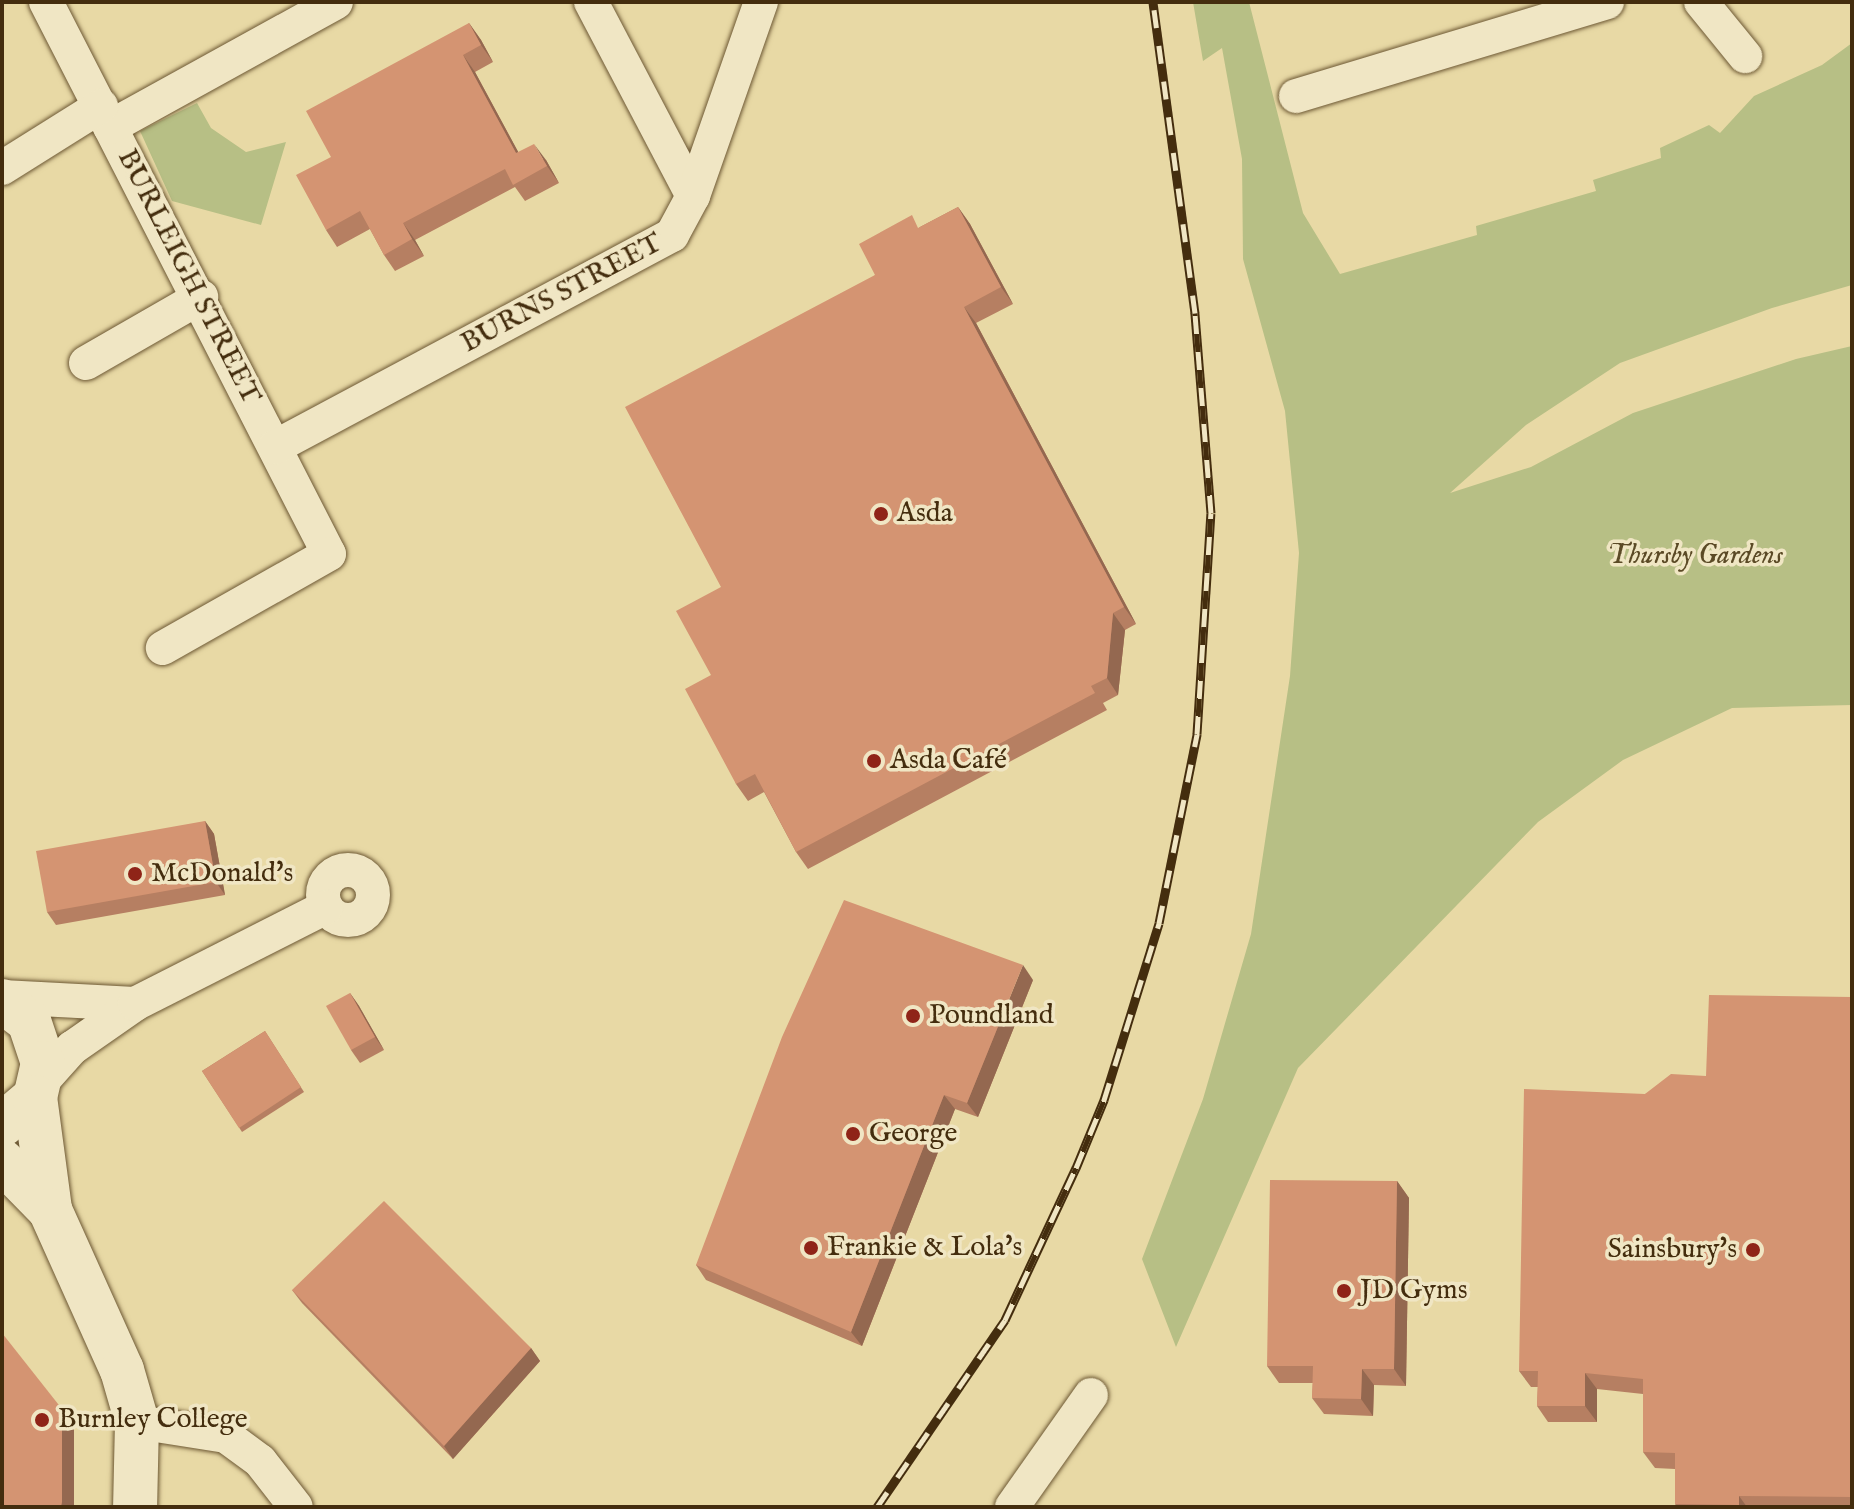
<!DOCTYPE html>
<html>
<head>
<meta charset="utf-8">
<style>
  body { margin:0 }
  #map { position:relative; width:1854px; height:1509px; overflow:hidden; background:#e8d9a5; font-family:"IM FELL English",serif }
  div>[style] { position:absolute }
  .green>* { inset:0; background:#b7bf85 }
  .roads { filter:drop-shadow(0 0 2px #6d5834) drop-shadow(0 0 2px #6d5834) }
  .street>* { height:34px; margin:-17px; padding:0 17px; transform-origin:17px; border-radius:17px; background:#f0e6c4 }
  .street>.ring { margin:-17px; padding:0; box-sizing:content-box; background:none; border:34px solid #f0e6c4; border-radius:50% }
  .secondary>* { height:44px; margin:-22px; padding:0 22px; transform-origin:22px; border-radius:22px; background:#f0e6c4 }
  .rail>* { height:9px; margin-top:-4.5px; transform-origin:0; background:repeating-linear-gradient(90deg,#f0e6c4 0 18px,#442d0e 0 36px); box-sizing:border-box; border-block:2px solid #442d0e }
  .wall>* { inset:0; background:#b67f62 }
  .shaded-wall>* { inset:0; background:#946850 }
  .building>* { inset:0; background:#d49472 }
  .dots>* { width:22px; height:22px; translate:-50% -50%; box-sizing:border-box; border:4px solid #f0e6c4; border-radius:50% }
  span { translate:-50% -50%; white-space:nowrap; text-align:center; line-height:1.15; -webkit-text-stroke:7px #f0e6c4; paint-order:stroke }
  .street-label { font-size:28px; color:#442d0e }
  .poi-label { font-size:28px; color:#442d0e }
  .left { translate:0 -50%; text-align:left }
  .right { translate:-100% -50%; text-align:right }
  .park-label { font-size:28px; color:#5b4a26; font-style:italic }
  .frame { position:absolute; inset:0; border:4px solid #442d0e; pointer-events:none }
</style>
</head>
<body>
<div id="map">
  <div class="green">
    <div style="clip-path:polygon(1193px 2px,1249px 2px,1303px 213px,1340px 274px,1477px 235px,1476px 226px,1596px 191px,1593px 180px,1661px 158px,1660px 148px,1709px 125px,1720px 133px,1754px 96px,1822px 65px,1852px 43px,1852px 285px,1772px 308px,1620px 363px,1526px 425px,1450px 493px,1531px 467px,1633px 413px,1796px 359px,1852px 346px,1852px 705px,1732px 708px,1623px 760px,1538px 822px,1298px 1068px,1176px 1347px,1142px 1259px,1203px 1099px,1251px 934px,1290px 676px,1299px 553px,1285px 411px,1243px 259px,1242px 159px,1222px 48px,1203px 61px)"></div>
    <div style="clip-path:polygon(197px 103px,211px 128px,246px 152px,286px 142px,261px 225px,172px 201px,140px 131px)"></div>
  </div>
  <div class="roads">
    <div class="street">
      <div style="left:46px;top:2px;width:620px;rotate:62.86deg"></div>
      <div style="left:329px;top:554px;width:191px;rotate:150.5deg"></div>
      <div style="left:591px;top:2px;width:219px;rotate:62.3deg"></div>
      <div style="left:1701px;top:2px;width:70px;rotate:50.8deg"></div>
      <div style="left:1296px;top:96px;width:325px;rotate:-16.8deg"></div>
      <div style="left:110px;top:127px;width:258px;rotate:-28.9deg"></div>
      <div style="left:2px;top:168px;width:117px;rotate:-32.1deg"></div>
      <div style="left:86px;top:363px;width:133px;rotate:-29.9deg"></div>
      <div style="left:275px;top:447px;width:450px;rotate:-28.1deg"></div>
      <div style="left:672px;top:235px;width:44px;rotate:-61.7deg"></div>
      <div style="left:693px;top:196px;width:206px;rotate:-70.7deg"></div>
      <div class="ring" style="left:323px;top:870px;width:16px;height:16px"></div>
      <div style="left:2px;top:997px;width:133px;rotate:3deg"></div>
      <div style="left:39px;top:1085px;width:50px;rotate:-48.3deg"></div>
      <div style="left:72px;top:1048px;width:77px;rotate:-34.9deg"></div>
      <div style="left:135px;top:1004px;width:214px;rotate:-26.9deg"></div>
      <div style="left:137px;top:1422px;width:90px;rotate:8.9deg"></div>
      <div style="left:226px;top:1436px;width:42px;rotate:36.3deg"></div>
      <div style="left:260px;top:1461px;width:58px;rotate:52deg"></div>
      <div style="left:1012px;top:1507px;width:137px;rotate:-54.8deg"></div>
    </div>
    <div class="secondary">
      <div style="left:2px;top:1001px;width:34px;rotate:37deg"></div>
      <div style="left:29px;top:1021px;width:44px;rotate:71.6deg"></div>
      <div style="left:43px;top:1063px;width:35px;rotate:103deg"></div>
      <div style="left:35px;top:1097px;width:43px;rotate:139.7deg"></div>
      <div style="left:35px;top:1097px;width:114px;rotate:82.4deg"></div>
      <div style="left:2px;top:1161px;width:69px;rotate:45.6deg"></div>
      <div style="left:50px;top:1210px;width:175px;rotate:65.8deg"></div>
      <div style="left:122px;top:1370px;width:54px;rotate:73.9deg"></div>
      <div style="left:137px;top:1422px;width:85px;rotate:91.3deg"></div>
    </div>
  </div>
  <div class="rail">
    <div style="left:877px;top:1507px;width:227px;rotate:-55.6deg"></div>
    <div style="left:1005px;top:1320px;width:168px;rotate:-65deg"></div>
    <div style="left:1076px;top:1168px;width:74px;rotate:-67.6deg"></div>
    <div style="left:1104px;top:1100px;width:185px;rotate:-72.7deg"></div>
    <div style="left:1159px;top:923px;width:193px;rotate:-78.6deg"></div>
    <div style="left:1197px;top:734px;width:221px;rotate:-86.4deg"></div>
    <div style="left:1211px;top:513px;width:201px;rotate:-94.6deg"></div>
    <div style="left:1195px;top:313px;width:314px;rotate:-97.7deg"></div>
  </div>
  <div class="wall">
    <div style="clip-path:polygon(469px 23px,481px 40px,493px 62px,475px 72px,518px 152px,546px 160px,559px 183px,525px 201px,515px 187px,415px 240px,424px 256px,395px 271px,384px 255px,370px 229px,337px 247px,326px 230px)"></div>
    <div style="clip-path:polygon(958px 207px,970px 224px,1013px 304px,976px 323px,1136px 624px,1125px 630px,1118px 695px,1103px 703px,1107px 710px,808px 869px,796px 852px,764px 792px,748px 801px,736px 784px,711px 675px,721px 587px,875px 275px,920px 227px)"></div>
    <div style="clip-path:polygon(205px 821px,214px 834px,225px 895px,56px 925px,47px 912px)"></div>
    <div style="clip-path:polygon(1033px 980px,978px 1117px,955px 1109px,862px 1346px,706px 1280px,696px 1265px)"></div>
    <div style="clip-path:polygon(350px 993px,359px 1006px,384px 1050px,360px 1063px,351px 1050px)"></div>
    <div style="clip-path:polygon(1852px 997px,1852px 1507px,1677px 1507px,1675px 1504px,1675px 1469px,1655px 1468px,1643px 1452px,1643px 1394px,1597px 1389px,1597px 1422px,1548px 1422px,1537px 1406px,1538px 1387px,1531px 1387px,1519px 1371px,1645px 1094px,1706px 1076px)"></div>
    <div style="clip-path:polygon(265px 1031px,304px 1092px,242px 1132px,202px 1071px)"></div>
    <div style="clip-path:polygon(1397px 1181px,1409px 1198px,1406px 1386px,1374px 1385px,1373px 1416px,1324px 1414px,1312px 1398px,1313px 1383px,1279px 1383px,1267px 1366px)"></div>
    <div style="clip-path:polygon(292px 1290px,531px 1348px,540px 1361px,453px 1459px,302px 1303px)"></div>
  </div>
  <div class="shaded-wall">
    <div style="clip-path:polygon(469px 23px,481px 40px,493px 62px,481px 45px)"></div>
    <div style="clip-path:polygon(463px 55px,475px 72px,528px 170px,516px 153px)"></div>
    <div style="clip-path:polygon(534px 144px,546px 160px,559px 183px,547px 166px)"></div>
    <div style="clip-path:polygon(958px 207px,970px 224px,1013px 304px,1001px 287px)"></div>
    <div style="clip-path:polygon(403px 223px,415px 240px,424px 256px,412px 239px)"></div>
    <div style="clip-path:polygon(964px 307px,976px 323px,1136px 624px,1124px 607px)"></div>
    <div style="clip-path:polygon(1113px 613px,1125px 630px,1118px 695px,1107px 678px)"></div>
    <div style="clip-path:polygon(205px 821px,214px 834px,225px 895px,216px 882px)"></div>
    <div style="clip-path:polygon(1023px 965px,1033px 980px,978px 1117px,967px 1103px)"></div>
    <div style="clip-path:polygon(350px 993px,359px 1006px,384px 1050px,375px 1037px)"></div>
    <div style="clip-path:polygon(944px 1095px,955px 1109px,862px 1346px,851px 1332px)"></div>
    <div style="clip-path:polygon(1397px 1181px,1409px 1198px,1406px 1386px,1394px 1369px)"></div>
    <div style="clip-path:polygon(531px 1348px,540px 1361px,453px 1459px,444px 1446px)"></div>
    <div style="clip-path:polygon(1362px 1369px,1374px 1385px,1373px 1416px,1361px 1399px)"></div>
    <div style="clip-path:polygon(1585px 1373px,1597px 1389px,1597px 1422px,1585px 1406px)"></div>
    <div style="clip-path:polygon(62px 1409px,74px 1426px,74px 1507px,61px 1507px)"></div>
    <div style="clip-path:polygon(1739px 1496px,1747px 1507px,1741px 1507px,1739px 1505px)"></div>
  </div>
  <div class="building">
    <div style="clip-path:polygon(469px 23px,481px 45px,463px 55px,516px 153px,534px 144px,547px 166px,513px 185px,505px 169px,403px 223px,412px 239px,384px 255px,360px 211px,326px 230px,296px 175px,331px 157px,306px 111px)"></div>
    <div style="clip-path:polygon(958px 207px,1001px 287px,964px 307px,1124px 607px,1113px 613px,1107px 678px,1091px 686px,1095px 693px,796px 852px,755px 774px,736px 784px,685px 689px,711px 675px,676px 611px,721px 587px,625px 407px,875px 275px,859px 244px,912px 215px,918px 228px)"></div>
    <div style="clip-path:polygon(205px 821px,216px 882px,47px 912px,36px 851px)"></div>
    <div style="clip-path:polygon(844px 900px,1023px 965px,967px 1103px,944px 1095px,851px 1332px,696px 1265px,782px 1037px)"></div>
    <div style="clip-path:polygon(350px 993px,375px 1037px,351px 1050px,326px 1006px)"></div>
    <div style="clip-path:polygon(1709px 995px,1852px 997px,1852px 1497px,1739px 1496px,1739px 1505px,1675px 1504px,1675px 1453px,1643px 1452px,1643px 1379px,1585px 1373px,1585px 1406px,1537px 1406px,1538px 1371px,1519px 1371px,1524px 1089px,1645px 1094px,1671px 1074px,1706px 1076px)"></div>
    <div style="clip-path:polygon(265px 1031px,301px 1087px,239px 1128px,202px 1071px)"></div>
    <div style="clip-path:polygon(1270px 1180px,1397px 1181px,1394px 1369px,1362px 1369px,1361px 1399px,1312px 1398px,1313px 1366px,1267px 1366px)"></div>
    <div style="clip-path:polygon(384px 1201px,531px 1348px,444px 1446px,292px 1290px)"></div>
    <div style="clip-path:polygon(2px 1333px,62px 1409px,62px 1502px,61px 1507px,2px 1507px)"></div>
  </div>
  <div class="dots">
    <div style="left:881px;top:514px;background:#8f2418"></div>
    <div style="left:874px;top:761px;background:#8f2418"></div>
    <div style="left:135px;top:874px;background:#8f2418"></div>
    <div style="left:913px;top:1016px;background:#8f2418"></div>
    <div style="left:853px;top:1134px;background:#8f2418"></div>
    <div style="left:811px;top:1248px;background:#8f2418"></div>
    <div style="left:1753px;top:1250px;background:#8f2418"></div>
    <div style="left:1344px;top:1291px;background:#8f2418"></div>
    <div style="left:42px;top:1420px;background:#8f2418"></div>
  </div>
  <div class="street-label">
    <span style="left:188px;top:277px;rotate:63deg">BURLEIGH STREET</span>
    <span style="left:562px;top:294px;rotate:-28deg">BURNS STREET</span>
  </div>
  <div class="poi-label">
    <span class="left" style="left:897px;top:514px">Asda</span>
    <span class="left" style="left:890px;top:761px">Asda Café</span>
    <span class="left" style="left:151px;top:874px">McDonald's</span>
    <span class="left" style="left:929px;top:1016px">Poundland</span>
    <span class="left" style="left:869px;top:1134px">George</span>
    <span class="left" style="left:827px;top:1248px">Frankie &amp; Lola's</span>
    <span class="right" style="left:1737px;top:1250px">Sainsbury's</span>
    <span class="left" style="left:1360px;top:1291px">JD Gyms</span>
    <span class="left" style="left:58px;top:1420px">Burnley College</span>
  </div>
  <div class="park-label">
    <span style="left:1695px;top:556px">Thursby Gardens</span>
  </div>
  <div class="frame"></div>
</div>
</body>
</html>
